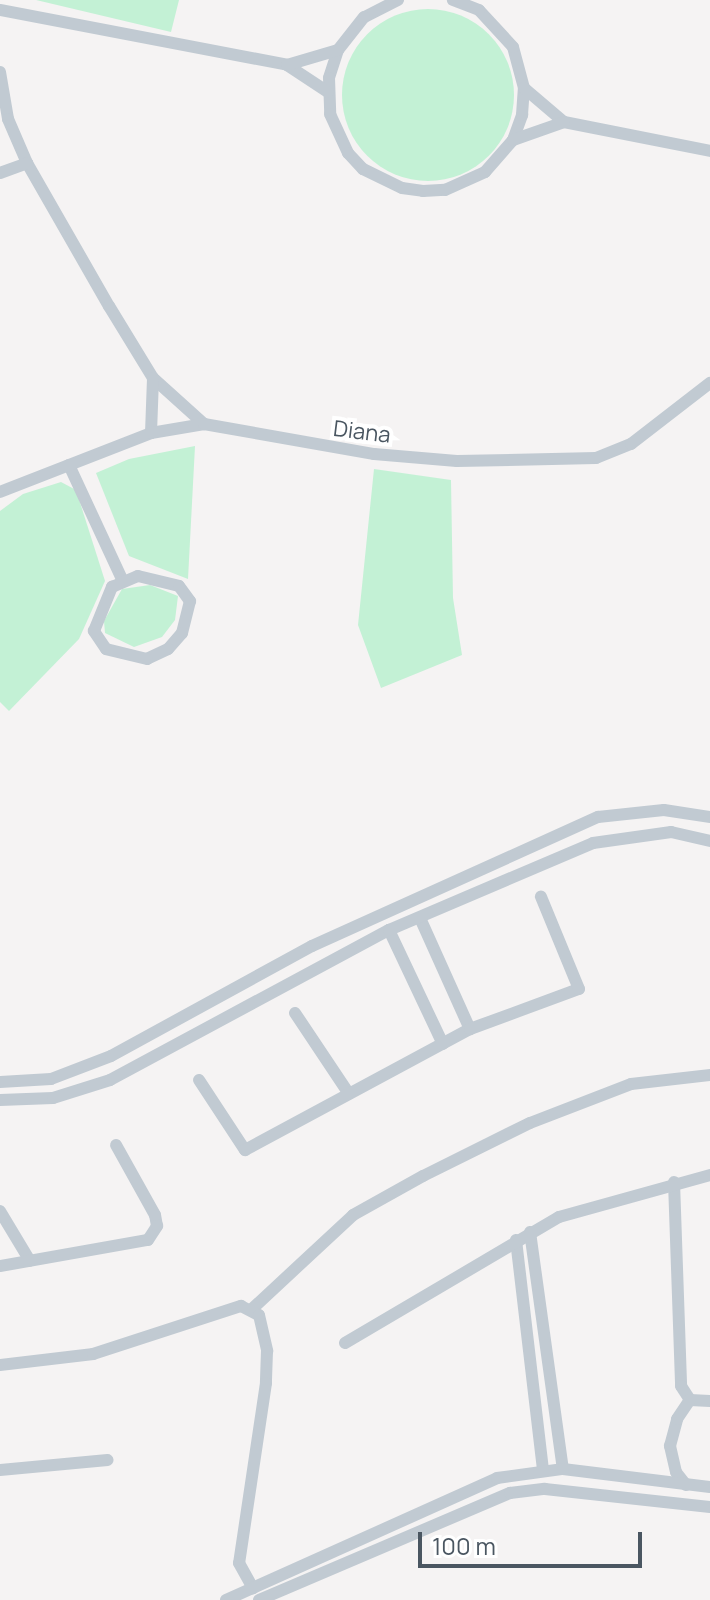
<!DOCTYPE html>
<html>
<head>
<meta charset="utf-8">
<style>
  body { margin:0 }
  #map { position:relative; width:710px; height:1600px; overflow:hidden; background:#f5f3f3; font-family:Manrope,sans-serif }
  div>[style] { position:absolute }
  .green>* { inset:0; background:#c3f1d5 }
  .round { border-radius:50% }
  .street>* { height:12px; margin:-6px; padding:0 6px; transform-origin:6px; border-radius:6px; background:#c1cad2 }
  span { translate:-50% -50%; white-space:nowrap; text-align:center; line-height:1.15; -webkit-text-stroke:8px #fff; paint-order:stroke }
  .street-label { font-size:22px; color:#4a5661 }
  .scale { position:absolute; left:418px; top:1532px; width:224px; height:36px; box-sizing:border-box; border:4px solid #4a5661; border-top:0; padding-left:10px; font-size:24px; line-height:28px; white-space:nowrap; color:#4a5661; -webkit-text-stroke:6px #fff; paint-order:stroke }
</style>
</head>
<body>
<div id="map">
  <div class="green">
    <div style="clip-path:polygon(36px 0,179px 0,171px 32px)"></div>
    <div class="round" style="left:342px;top:9px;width:172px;height:172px"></div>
    <div style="clip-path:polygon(195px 446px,188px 579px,129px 556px,96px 473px,129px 459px)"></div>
    <div style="clip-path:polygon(374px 469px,451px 480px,453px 598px,462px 655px,381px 688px,358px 625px)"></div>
    <div style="clip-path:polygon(61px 482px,76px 490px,105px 581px,79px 639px,9px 711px,0 702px,0 511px,23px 494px)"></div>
    <div style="clip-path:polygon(150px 585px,178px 596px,175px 620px,162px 637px,134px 647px,105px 633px,104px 621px,122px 589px)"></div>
  </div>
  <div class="street">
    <div style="left:398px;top:0;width:38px;rotate:153deg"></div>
    <div style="left:364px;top:17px;width:42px;rotate:128.2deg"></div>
    <div style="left:338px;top:50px;width:29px;rotate:108deg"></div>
    <div style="left:329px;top:78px;width:36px;rotate:88deg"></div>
    <div style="left:330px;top:114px;width:43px;rotate:65.2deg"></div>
    <div style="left:348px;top:153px;width:22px;rotate:47deg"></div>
    <div style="left:363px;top:169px;width:43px;rotate:26deg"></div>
    <div style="left:402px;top:188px;width:21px;rotate:8deg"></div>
    <div style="left:423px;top:191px;width:22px;rotate:-3deg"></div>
    <div style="left:445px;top:190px;width:44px;rotate:-24.2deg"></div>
    <div style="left:485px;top:172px;width:43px;rotate:-48.8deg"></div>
    <div style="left:513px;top:140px;width:27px;rotate:-70deg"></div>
    <div style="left:522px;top:115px;width:27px;rotate:-86deg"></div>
    <div style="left:524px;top:88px;width:42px;rotate:-105deg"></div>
    <div style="left:513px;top:47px;width:50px;rotate:-132.6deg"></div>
    <div style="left:479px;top:10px;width:28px;rotate:-159deg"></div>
    <div style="left:0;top:10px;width:292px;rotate:10.8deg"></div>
    <div style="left:287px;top:65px;width:49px;rotate:33.4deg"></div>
    <div style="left:287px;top:65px;width:53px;rotate:-16.4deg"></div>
    <div style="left:0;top:72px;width:48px;rotate:80.3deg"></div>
    <div style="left:8px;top:119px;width:48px;rotate:66.6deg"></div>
    <div style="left:27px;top:163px;width:165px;rotate:60.2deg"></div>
    <div style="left:109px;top:306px;width:84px;rotate:58.6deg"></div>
    <div style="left:153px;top:378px;width:69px;rotate:42deg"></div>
    <div style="left:524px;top:88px;width:52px;rotate:40.4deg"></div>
    <div style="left:564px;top:122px;width:149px;rotate:11.2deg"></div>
    <div style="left:513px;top:140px;width:54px;rotate:-19.4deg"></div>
    <div style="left:0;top:173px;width:29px;rotate:-20deg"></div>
    <div style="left:151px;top:433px;width:55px;rotate:-87.9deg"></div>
    <div style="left:69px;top:465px;width:126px;rotate:65.1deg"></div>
    <div style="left:0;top:492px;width:162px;rotate:-21.3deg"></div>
    <div style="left:151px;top:433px;width:54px;rotate:-9.6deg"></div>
    <div style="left:204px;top:424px;width:173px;rotate:10deg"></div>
    <div style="left:374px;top:454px;width:83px;rotate:4.8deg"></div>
    <div style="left:457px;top:461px;width:139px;rotate:-1.2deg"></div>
    <div style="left:596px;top:458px;width:38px;rotate:-22deg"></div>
    <div style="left:631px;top:444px;width:100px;rotate:-37.7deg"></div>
    <div style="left:138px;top:576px;width:42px;rotate:13.7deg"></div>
    <div style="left:179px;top:586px;width:19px;rotate:54deg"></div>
    <div style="left:190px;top:601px;width:33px;rotate:104deg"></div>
    <div style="left:182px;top:633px;width:21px;rotate:131deg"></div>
    <div style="left:168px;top:649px;width:23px;rotate:155deg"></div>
    <div style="left:147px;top:659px;width:42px;rotate:-166.3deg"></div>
    <div style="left:106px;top:649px;width:22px;rotate:-124deg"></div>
    <div style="left:94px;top:631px;width:48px;rotate:-67.8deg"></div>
    <div style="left:112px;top:587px;width:28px;rotate:-23deg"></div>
    <div style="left:420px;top:918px;width:122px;rotate:65.8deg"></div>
    <div style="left:389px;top:930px;width:126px;rotate:64.7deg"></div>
    <div style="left:295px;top:1013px;width:97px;rotate:56.3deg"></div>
    <div style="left:199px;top:1080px;width:84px;rotate:56.7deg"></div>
    <div style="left:245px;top:1150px;width:255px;rotate:-28.3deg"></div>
    <div style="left:470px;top:1029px;width:116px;rotate:-20.2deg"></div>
    <div style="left:579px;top:989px;width:100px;rotate:-112.4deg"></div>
    <div style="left:0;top:1082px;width:51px;rotate:-3.4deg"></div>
    <div style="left:51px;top:1079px;width:64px;rotate:-21deg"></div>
    <div style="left:111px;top:1056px;width:229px;rotate:-28.7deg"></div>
    <div style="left:312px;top:946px;width:314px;rotate:-24.3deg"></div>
    <div style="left:598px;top:817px;width:66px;rotate:-6.1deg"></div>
    <div style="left:664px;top:810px;width:47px;rotate:8.7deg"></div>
    <div style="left:0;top:1100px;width:53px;rotate:-2.2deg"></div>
    <div style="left:53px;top:1098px;width:60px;rotate:-17.5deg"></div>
    <div style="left:110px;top:1080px;width:317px;rotate:-28.3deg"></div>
    <div style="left:389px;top:930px;width:222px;rotate:-23.1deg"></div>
    <div style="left:593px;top:843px;width:79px;rotate:-8deg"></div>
    <div style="left:671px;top:832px;width:40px;rotate:13deg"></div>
    <div style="left:674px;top:1182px;width:204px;rotate:88deg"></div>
    <div style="left:681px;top:1386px;width:17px;rotate:57deg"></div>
    <div style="left:690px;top:1400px;width:20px;rotate:3deg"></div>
    <div style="left:0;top:1211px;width:58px;rotate:59deg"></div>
    <div style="left:530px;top:1232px;width:239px;rotate:82.1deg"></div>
    <div style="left:516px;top:1240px;width:232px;rotate:83.3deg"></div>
    <div style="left:0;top:1266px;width:150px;rotate:-10deg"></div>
    <div style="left:148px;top:1240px;width:17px;rotate:-57deg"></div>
    <div style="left:157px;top:1226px;width:11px;rotate:-100deg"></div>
    <div style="left:155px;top:1215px;width:80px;rotate:-119.1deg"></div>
    <div style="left:252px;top:1309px;width:138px;rotate:-42.9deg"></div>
    <div style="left:353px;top:1215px;width:80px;rotate:-29.1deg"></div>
    <div style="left:423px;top:1176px;width:119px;rotate:-26.4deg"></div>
    <div style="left:530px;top:1123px;width:108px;rotate:-21.1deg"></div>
    <div style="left:631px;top:1084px;width:80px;rotate:-6.5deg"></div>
    <div style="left:345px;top:1343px;width:248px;rotate:-30.5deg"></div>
    <div style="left:559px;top:1217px;width:157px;rotate:-15.5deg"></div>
    <div style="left:0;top:1365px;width:94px;rotate:-6.7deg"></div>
    <div style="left:93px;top:1354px;width:156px;rotate:-18deg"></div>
    <div style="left:241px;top:1306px;width:20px;rotate:27deg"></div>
    <div style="left:259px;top:1315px;width:37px;rotate:77deg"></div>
    <div style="left:267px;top:1351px;width:32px;rotate:92deg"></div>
    <div style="left:266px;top:1383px;width:182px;rotate:98.5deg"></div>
    <div style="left:239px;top:1563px;width:29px;rotate:61deg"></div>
    <div style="left:0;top:1470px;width:108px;rotate:-5.3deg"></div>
    <div style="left:686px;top:1485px;width:16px;rotate:-128deg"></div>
    <div style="left:676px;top:1472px;width:27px;rotate:-103deg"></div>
    <div style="left:670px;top:1446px;width:28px;rotate:-75deg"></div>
    <div style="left:677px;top:1419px;width:23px;rotate:-56deg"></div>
    <div style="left:226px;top:1600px;width:297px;rotate:-24.2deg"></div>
    <div style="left:497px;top:1478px;width:67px;rotate:-7.8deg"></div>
    <div style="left:563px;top:1469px;width:148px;rotate:7deg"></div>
    <div style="left:259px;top:1600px;width:273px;rotate:-23.1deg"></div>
    <div style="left:510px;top:1493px;width:35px;rotate:-7deg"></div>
    <div style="left:545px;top:1489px;width:166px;rotate:6.2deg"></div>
  </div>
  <div class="street-label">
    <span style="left:362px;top:432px;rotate:7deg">Diana</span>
  </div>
  <div class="scale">100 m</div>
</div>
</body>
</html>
